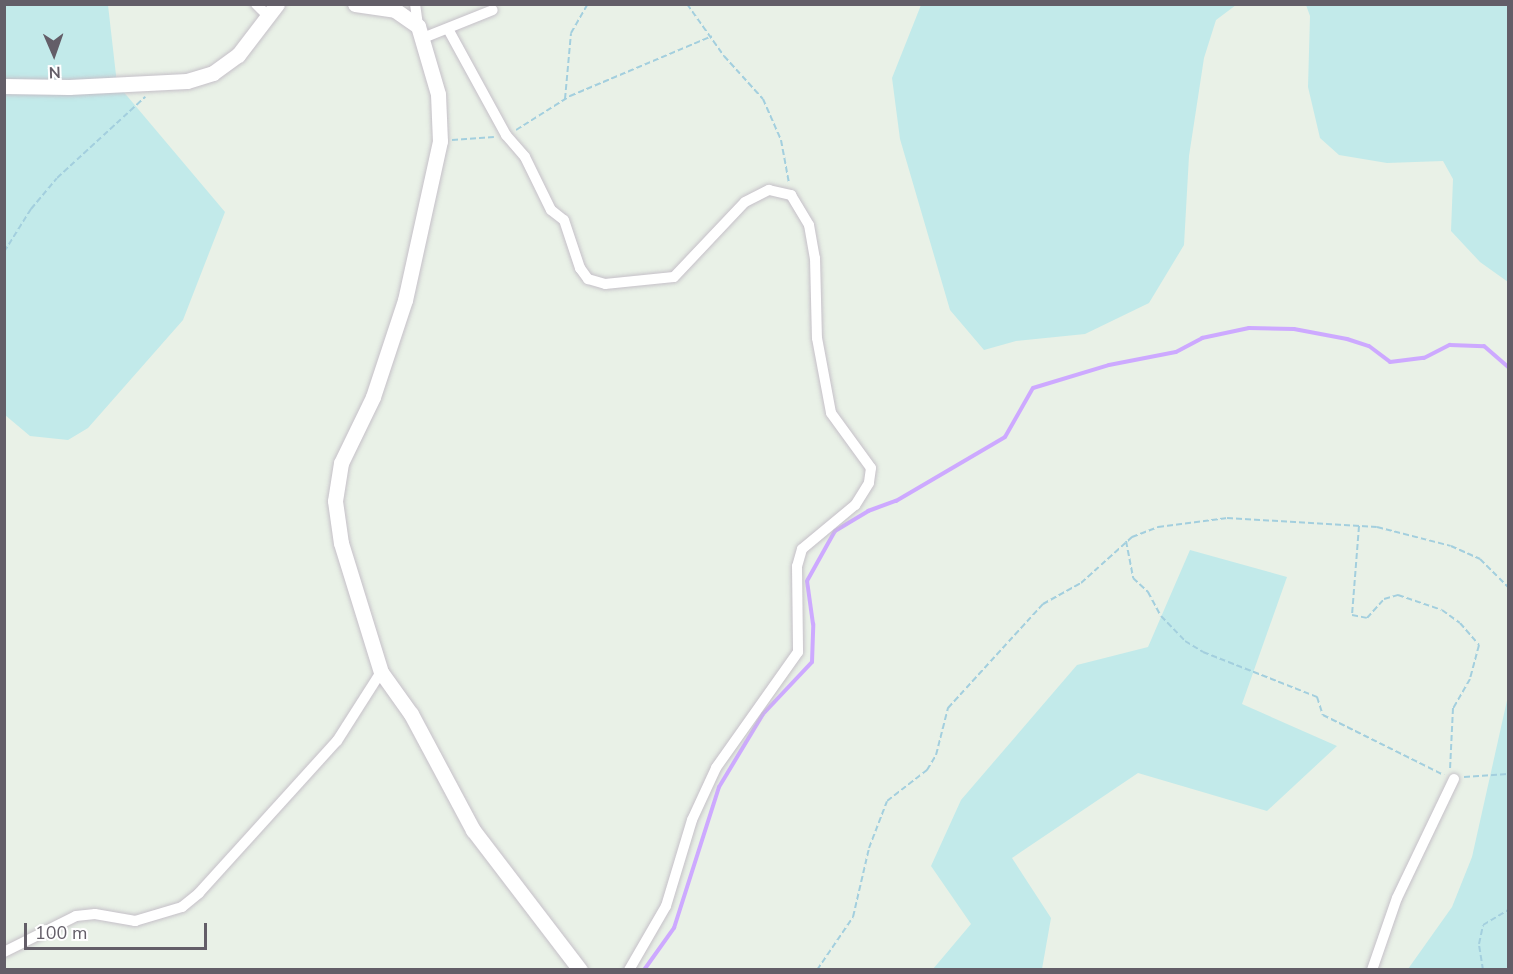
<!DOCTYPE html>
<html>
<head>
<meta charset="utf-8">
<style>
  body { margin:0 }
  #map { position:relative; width:1513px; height:974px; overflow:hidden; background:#e9f1e7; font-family:"Nunito Sans",sans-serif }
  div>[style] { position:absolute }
  .green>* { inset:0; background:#c2eaea }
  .stream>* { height:4px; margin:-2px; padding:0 2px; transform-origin:2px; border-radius:2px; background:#cda9ff }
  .path>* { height:2px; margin-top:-1px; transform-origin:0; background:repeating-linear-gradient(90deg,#a3cfde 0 6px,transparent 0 9px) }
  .roads { filter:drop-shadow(0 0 2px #c5c0c8) drop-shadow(0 0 2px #c5c0c8) }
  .street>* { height:10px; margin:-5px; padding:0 5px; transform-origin:5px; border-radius:5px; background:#fff }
  .secondary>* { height:15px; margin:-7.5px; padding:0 7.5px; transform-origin:7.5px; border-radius:7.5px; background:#fff }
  span { translate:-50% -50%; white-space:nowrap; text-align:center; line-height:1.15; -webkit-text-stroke:4.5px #fff; paint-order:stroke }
  .frame { position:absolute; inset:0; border:6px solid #635e68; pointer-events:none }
  .north { position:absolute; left:24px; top:24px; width:60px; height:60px; -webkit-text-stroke:4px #fff; paint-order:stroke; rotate:178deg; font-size:16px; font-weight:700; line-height:24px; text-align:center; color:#635e68 }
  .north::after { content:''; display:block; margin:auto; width:21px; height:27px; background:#635e68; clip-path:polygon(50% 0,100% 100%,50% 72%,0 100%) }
  .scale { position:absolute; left:24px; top:923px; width:183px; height:27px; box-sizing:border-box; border:3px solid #635e68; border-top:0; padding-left:8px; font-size:18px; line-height:21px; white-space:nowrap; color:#635e68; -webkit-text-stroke:4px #fff; paint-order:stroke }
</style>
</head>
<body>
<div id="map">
  <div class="green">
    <div style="clip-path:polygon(4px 5px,108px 5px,117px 84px,225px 212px,183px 320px,88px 428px,68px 440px,30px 436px,5px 415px)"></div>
    <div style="clip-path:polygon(921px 5px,1236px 5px,1216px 20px,1204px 58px,1189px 156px,1184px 245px,1149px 303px,1085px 334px,1016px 341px,984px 350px,950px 310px,900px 139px,892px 78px)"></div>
    <div style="clip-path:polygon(1306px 5px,1508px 5px,1508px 282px,1480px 262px,1451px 231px,1453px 179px,1443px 161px,1387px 163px,1339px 155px,1320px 138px,1308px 87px,1310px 16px)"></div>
    <div style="clip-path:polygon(1190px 550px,1287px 577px,1242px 704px,1337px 746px,1267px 811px,1138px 773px,1012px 858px,1051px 918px,1042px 969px,933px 969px,971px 924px,931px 866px,961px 800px,1077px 665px,1148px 647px)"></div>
    <div style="clip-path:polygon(1508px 696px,1508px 969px,1408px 969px,1452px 907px,1472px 857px)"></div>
  </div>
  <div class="stream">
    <div style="left:644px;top:970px;width:52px;rotate:-54.5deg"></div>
    <div style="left:674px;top:928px;width:148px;rotate:-72.3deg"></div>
    <div style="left:719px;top:787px;width:85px;rotate:-58.9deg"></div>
    <div style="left:763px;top:714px;width:71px;rotate:-46.7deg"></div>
    <div style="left:812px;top:662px;width:38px;rotate:-88deg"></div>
    <div style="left:813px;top:624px;width:43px;rotate:-97.9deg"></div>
    <div style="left:807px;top:581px;width:57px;rotate:-60.8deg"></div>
    <div style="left:835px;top:531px;width:39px;rotate:-31deg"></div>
    <div style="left:868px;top:511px;width:30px;rotate:-20deg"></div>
    <div style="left:896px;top:501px;width:126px;rotate:-30.4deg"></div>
    <div style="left:1005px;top:437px;width:56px;rotate:-60.3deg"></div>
    <div style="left:1033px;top:388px;width:79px;rotate:-16.8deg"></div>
    <div style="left:1109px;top:365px;width:68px;rotate:-11deg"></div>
    <div style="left:1176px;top:352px;width:30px;rotate:-28deg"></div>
    <div style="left:1202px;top:338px;width:48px;rotate:-12deg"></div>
    <div style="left:1249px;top:328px;width:45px;rotate:1.3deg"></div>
    <div style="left:1294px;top:329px;width:54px;rotate:10.7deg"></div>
    <div style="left:1347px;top:339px;width:23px;rotate:18deg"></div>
    <div style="left:1369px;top:346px;width:26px;rotate:37deg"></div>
    <div style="left:1390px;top:362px;width:34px;rotate:-7deg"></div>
    <div style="left:1424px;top:358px;width:29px;rotate:-27deg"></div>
    <div style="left:1450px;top:345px;width:34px;rotate:2deg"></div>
    <div style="left:1484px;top:346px;width:32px;rotate:41deg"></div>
  </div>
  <div class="path">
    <div style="left:687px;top:4px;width:64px;rotate:54.6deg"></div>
    <div style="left:724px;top:56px;width:58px;rotate:47.8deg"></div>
    <div style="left:763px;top:99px;width:45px;rotate:66.3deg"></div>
    <div style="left:781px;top:140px;width:44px;rotate:79.5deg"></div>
    <div style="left:565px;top:99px;width:66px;rotate:-84.8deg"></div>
    <div style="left:571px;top:33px;width:34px;rotate:-60deg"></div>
    <div style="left:516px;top:130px;width:64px;rotate:-32.2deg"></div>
    <div style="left:570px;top:96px;width:154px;rotate:-22.9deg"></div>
    <div style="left:452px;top:140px;width:42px;rotate:-4.1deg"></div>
    <div style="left:4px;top:252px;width:51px;rotate:-57.9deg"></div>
    <div style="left:31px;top:209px;width:40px;rotate:-50deg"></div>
    <div style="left:57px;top:178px;width:120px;rotate:-42.6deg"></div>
    <div style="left:1359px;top:526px;width:89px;rotate:94.5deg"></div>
    <div style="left:1352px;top:615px;width:15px;rotate:11deg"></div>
    <div style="left:1367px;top:618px;width:25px;rotate:-48deg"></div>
    <div style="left:1384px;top:599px;width:15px;rotate:-16deg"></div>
    <div style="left:1398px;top:595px;width:46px;rotate:18.8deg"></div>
    <div style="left:1442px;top:610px;width:22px;rotate:36deg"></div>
    <div style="left:1460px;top:623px;width:29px;rotate:49deg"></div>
    <div style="left:1479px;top:645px;width:35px;rotate:105deg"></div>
    <div style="left:1470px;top:679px;width:34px;rotate:120deg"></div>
    <div style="left:1453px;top:708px;width:61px;rotate:92.8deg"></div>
    <div style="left:1126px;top:541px;width:38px;rotate:79deg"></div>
    <div style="left:1133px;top:578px;width:21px;rotate:43deg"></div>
    <div style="left:1148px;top:592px;width:27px;rotate:62deg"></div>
    <div style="left:1161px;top:616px;width:35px;rotate:46deg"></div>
    <div style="left:1185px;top:641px;width:21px;rotate:31deg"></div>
    <div style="left:1203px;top:652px;width:123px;rotate:21.5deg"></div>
    <div style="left:1317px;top:697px;width:19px;rotate:72deg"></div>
    <div style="left:1323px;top:715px;width:135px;rotate:26.4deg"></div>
    <div style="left:1464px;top:777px;width:44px;rotate:-3.9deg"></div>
    <div style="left:1508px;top:843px;width:18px;rotate:90deg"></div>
    <div style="left:817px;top:970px;width:64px;rotate:-55.8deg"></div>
    <div style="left:853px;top:917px;width:71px;rotate:-76.9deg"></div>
    <div style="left:869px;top:848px;width:50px;rotate:-69deg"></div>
    <div style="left:887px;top:801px;width:51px;rotate:-37.8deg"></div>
    <div style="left:927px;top:770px;width:17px;rotate:-59deg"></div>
    <div style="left:936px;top:755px;width:49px;rotate:-75.7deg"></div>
    <div style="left:948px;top:708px;width:141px;rotate:-47.6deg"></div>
    <div style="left:1043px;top:604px;width:43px;rotate:-28.9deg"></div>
    <div style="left:1081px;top:583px;width:69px;rotate:-42deg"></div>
    <div style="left:1132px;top:537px;width:28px;rotate:-21deg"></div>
    <div style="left:1158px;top:527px;width:70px;rotate:-7.4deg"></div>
    <div style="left:1227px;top:518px;width:150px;rotate:3.4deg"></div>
    <div style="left:1377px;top:527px;width:76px;rotate:14.4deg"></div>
    <div style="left:1451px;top:546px;width:32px;rotate:24deg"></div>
    <div style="left:1480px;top:559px;width:40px;rotate:45deg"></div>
    <div style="left:1483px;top:970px;width:26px;rotate:-99deg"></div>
    <div style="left:1479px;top:944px;width:19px;rotate:-78deg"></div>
    <div style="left:1483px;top:925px;width:29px;rotate:-31deg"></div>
  </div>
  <div class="roads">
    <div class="street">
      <div style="left:256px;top:4px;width:17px;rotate:45deg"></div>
      <div style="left:415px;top:4px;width:22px;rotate:82deg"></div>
      <div style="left:448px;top:29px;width:121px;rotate:61.3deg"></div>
      <div style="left:506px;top:135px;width:29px;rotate:49deg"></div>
      <div style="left:525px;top:157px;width:59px;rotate:63.9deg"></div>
      <div style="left:551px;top:210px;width:16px;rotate:38deg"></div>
      <div style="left:564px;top:220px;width:51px;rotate:71.6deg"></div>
      <div style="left:580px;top:268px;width:14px;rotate:54deg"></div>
      <div style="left:588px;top:279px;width:18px;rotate:16deg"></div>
      <div style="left:605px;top:284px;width:69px;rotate:-5.8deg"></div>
      <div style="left:674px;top:277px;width:103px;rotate:-46.6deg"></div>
      <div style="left:745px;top:202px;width:27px;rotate:-27deg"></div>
      <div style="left:769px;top:190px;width:23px;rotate:13deg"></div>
      <div style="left:791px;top:195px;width:35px;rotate:59deg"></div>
      <div style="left:809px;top:225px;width:34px;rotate:80deg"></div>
      <div style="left:815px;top:258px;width:80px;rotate:88.6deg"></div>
      <div style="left:817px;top:338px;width:76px;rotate:79.4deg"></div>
      <div style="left:831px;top:413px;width:68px;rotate:54deg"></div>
      <div style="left:871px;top:468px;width:15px;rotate:98deg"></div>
      <div style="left:869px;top:483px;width:26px;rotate:122deg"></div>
      <div style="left:855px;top:505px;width:69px;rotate:140.3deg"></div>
      <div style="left:802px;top:549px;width:18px;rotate:106deg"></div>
      <div style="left:797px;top:566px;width:86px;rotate:89.3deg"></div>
      <div style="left:798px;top:652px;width:142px;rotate:125.3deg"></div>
      <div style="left:716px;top:768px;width:57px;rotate:114.8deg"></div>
      <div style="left:692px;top:820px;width:90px;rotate:106.8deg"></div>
      <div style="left:666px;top:906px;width:74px;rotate:120deg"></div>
      <div style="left:423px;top:38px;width:75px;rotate:-21.8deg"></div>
      <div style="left:4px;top:952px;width:80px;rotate:-26.6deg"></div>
      <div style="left:76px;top:916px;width:19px;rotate:-6deg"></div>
      <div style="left:95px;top:914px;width:41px;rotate:9.9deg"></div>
      <div style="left:135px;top:921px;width:49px;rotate:-16.6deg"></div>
      <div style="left:182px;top:907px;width:22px;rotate:-39deg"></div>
      <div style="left:199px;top:893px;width:205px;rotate:-47.8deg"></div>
      <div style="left:337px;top:741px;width:82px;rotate:-57.5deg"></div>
      <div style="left:1372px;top:970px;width:76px;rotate:-70.9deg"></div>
      <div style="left:1397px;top:898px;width:132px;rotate:-64.4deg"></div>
    </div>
    <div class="secondary">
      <div style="left:355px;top:4px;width:40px;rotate:8.5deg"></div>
      <div style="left:395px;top:10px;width:28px;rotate:35deg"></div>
      <div style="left:418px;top:26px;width:71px;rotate:73.6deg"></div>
      <div style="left:438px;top:94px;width:47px;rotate:87.6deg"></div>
      <div style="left:440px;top:141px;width:163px;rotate:102.4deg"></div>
      <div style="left:405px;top:300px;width:102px;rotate:108.3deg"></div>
      <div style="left:373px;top:397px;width:73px;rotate:115.9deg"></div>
      <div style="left:341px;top:463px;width:38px;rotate:99deg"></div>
      <div style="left:335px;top:501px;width:42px;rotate:81.9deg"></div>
      <div style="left:341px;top:543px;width:135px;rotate:72.8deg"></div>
      <div style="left:381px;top:672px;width:52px;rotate:54.5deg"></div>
      <div style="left:411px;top:714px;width:132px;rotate:61.9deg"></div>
      <div style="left:473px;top:830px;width:176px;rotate:52.6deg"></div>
      <div style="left:4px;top:86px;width:65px;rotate:0.9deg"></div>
      <div style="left:69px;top:87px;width:118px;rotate:-2.9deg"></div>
      <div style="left:187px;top:81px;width:27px;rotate:-17deg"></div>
      <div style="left:213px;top:73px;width:31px;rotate:-36deg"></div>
      <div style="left:238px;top:55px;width:64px;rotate:-52.6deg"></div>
    </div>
  </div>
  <div class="frame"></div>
  <div class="north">N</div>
  <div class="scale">100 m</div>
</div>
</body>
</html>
